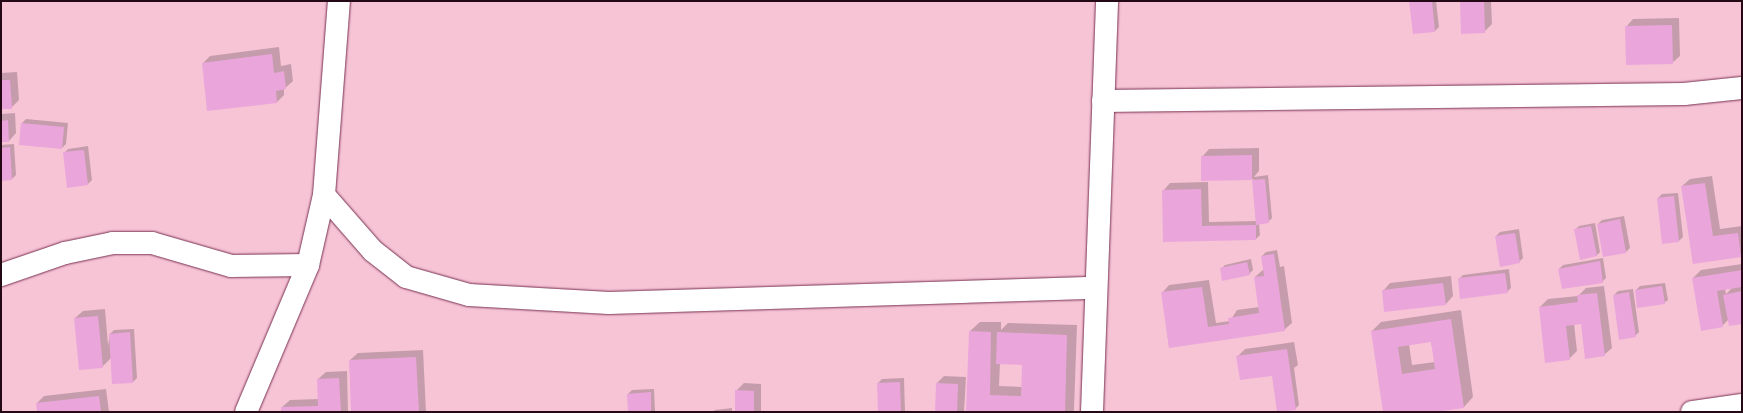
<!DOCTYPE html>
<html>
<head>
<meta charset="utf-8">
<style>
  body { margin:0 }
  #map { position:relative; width:1743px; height:413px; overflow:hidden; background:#f7c4d6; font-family:Figtree,sans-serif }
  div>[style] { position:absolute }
  .shadow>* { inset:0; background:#0003 }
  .building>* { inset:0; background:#eaa6db }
  .roads { filter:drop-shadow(0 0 1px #793151) drop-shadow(0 0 1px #793151) }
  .street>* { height:22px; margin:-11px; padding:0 11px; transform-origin:11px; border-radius:11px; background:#fff }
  span { translate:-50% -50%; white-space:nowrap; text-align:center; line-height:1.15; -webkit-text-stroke:3px #fad6e3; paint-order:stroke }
  .frame { position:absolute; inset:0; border:2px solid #250815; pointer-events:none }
</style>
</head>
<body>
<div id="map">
  <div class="shadow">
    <div style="clip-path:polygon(1410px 1px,1436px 1px,1439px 27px,1435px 31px)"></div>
    <div style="clip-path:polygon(1461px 1px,1491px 1px,1492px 24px,1484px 32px)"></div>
    <div style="clip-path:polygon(1679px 18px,1680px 56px,1672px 63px,1626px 27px,1633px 19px)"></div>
    <div style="clip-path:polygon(279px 47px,281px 66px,291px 64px,293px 81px,284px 89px,284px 95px,277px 102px,203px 63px,210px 56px)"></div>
    <div style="clip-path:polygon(17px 72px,19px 100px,11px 108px,1px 108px,1px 73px)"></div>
    <div style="clip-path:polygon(15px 113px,16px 133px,9px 141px,1px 141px,1px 114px)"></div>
    <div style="clip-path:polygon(26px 119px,68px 123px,66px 144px,62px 148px,22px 123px)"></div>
    <div style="clip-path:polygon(14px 144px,16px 175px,12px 179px,1px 180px,1px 145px)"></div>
    <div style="clip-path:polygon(88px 146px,92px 180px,88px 184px,64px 153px,68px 149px)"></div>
    <div style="clip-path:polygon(1259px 148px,1259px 171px,1254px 177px,1268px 175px,1272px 218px,1268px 222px,1259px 223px,1260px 235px,1256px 239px,1201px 240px,1163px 191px,1170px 183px,1208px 182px,1209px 222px,1256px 221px,1253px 179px,1202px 180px,1202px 157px,1209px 149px)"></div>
    <div style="clip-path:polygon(1712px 176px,1720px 229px,1742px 226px,1742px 254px,1693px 263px,1682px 186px,1690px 179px)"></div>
    <div style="clip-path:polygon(1678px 193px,1683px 237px,1679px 241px,1658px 198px,1662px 194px)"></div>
    <div style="clip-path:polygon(1624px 216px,1630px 248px,1626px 252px,1598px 224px,1602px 220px)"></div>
    <div style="clip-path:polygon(1595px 223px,1600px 252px,1596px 256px,1575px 230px,1579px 226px)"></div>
    <div style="clip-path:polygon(1519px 229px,1523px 258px,1519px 262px,1496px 236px,1500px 232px)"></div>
    <div style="clip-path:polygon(1277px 250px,1280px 267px,1284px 266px,1292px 323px,1284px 330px,1169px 347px,1162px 293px,1169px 285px,1209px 280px,1216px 323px,1230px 321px,1237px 310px,1259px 307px,1255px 277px,1264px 269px,1262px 256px,1266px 252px)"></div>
    <div style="clip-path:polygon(1603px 258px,1606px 278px,1602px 282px,1559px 269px,1563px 265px)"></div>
    <div style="clip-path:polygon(1251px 259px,1253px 270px,1249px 274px,1221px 269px,1225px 265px)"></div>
    <div style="clip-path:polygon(evenodd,1742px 264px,1742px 323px,1729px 319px,1722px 326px,1693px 278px,1701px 270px,1742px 264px,1732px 288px,1726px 294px,1725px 289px,1732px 288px)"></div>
    <div style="clip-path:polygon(1509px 269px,1511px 288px,1507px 292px,1459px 279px,1463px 275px)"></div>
    <div style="clip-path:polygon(1451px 276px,1453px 296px,1446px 304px,1383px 291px,1390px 283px)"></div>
    <div style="clip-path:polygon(1665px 283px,1668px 300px,1664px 303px,1636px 290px,1640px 286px)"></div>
    <div style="clip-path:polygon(1604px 286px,1612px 348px,1604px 355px,1581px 323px,1574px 324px,1577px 351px,1569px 359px,1540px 307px,1548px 299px,1578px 296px,1586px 288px)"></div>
    <div style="clip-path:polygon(1633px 289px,1639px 332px,1635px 336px,1614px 295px,1618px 291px)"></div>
    <div style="clip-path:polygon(105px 309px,108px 345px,110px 334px,114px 330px,134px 329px,137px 378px,133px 382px,111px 358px,102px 367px,75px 318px,83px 311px)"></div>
    <div style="clip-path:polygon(evenodd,1461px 310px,1473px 397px,1464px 407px,1428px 412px,1384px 412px,1372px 331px,1381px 322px,1461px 310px,1431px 341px,1435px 362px,1412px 365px,1409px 344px,1431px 341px)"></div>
    <div style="clip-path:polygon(evenodd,980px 322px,1001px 322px,1001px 330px,1008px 323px,1077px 325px,1074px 410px,1072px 412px,967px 412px,970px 331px,980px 322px,1000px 363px,1023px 364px,1022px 387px,999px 386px,1000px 363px)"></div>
    <div style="clip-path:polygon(1294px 342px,1298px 365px,1294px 368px,1299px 405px,1295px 409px,1275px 374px,1237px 357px,1245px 349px)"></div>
    <div style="clip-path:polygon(423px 350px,426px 412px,352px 412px,350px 360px,358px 353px)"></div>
    <div style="clip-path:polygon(347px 371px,348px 412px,282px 412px,282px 407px,290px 400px,318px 399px,318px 379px,326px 372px)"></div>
    <div style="clip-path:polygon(944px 376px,966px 377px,964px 412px,936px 412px,937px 383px)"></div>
    <div style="clip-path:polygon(904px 378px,905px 412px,879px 412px,878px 383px,882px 379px)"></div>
    <div style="clip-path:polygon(744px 383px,761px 384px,761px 412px,736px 412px,736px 391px)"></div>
    <div style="clip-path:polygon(106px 389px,109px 412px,38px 412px,37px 403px,44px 396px)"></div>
    <div style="clip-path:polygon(654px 389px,655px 412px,629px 412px,628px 394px,632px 390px)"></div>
    <div style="clip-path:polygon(732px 408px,732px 412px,712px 412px,715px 410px)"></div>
  </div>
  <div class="building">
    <div style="clip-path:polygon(1409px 1px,1432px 1px,1435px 32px,1413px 34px)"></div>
    <div style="clip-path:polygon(1460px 1px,1484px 1px,1485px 33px,1461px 34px)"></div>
    <div style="clip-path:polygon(1672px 25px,1673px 64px,1626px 65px,1625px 26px)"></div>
    <div style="clip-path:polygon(272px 54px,274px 73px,284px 71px,286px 89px,276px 91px,277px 103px,207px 111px,202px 63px)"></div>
    <div style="clip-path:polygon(1px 80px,10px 80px,12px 109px,1px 109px)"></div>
    <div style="clip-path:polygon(8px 120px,9px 142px,1px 142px,1px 121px)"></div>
    <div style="clip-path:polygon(21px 123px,64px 127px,62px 149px,19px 145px)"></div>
    <div style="clip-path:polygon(10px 147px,12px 180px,1px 181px,1px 148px)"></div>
    <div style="clip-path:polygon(84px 150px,88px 185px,67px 188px,63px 152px)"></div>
    <div style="clip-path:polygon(1252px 155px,1252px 180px,1201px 181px,1201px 156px)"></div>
    <div style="clip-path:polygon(1265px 179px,1269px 223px,1256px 225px,1256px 240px,1163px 242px,1162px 190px,1201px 189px,1202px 226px,1256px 225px,1252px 180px)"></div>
    <div style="clip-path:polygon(1705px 183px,1713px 236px,1738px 233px,1741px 257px,1693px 264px,1681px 186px)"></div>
    <div style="clip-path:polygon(1674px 196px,1679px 242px,1662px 244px,1657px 198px)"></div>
    <div style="clip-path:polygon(1620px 219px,1626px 253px,1603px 257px,1597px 224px)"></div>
    <div style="clip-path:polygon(1591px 226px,1597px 256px,1580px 260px,1574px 229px)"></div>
    <div style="clip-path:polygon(1515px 233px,1520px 263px,1500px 267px,1495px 236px)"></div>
    <div style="clip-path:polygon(1274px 254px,1285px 331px,1169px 348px,1161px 292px,1202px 287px,1208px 327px,1229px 324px,1228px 318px,1259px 313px,1254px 277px,1264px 276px,1261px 256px)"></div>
    <div style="clip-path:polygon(1600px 261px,1603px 283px,1562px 289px,1558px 269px)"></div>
    <div style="clip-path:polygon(1247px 262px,1250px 275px,1222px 281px,1220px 268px)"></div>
    <div style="clip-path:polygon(1742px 270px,1742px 287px,1717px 291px,1723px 327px,1701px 331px,1692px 278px)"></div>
    <div style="clip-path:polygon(1505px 273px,1508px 293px,1460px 299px,1458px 278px)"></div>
    <div style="clip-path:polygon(1443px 283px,1446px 305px,1384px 312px,1382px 290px)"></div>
    <div style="clip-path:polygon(1662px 286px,1665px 304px,1637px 308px,1635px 290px)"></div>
    <div style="clip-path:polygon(1742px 291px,1742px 324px,1729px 326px,1723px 295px)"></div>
    <div style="clip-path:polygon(1629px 292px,1636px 337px,1619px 340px,1613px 295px)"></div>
    <div style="clip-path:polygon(1597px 293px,1605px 356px,1585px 359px,1581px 324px,1566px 326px,1570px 360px,1545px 363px,1539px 307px,1578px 302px,1577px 295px)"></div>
    <div style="clip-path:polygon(98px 316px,103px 368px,79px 370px,74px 318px)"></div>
    <div style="clip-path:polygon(evenodd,1451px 319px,1464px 408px,1435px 412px,1383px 412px,1371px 331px,1451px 319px,1431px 342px,1435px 369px,1402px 374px,1398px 347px,1431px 342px)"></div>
    <div style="clip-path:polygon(969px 331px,991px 332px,990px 395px,1021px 396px,1022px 365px,996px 364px,997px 332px,1067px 335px,1065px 412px,966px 412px)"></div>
    <div style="clip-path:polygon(130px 332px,133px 383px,112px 384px,109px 334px)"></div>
    <div style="clip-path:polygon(1287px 349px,1296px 410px,1277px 412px,1272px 376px,1240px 380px,1236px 356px)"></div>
    <div style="clip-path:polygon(416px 357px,419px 412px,351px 412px,349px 360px)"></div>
    <div style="clip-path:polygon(339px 378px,341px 412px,281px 412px,281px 407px,318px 406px,317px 379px)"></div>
    <div style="clip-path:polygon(900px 382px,901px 412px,878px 412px,877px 383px)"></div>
    <div style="clip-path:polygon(936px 383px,958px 384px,957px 412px,935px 412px)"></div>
    <div style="clip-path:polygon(735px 390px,754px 391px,754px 412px,735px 412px)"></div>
    <div style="clip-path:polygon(651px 392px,651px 412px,628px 412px,627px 394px)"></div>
    <div style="clip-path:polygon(99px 396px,101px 412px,37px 412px,36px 403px)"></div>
  </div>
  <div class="roads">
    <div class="street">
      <div style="left:1103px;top:101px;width:581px;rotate:-0.69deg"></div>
      <div style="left:1684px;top:94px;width:58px;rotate:-5.9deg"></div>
      <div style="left:324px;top:195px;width:74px;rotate:48.8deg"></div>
      <div style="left:373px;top:251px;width:42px;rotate:38.2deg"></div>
      <div style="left:406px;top:277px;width:66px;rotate:15.9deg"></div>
      <div style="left:469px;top:295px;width:140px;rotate:3.3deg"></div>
      <div style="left:609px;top:303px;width:486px;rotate:-1.8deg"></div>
      <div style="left:1px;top:275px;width:68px;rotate:-19deg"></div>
      <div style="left:65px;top:253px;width:49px;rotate:-11.8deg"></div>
      <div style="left:113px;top:243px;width:39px"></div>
      <div style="left:152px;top:243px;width:82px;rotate:16.2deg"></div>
      <div style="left:231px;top:266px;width:77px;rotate:-0.7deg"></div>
      <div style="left:246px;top:412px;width:160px;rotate:-67.1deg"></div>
      <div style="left:308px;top:265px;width:72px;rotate:-77.1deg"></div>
      <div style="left:324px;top:195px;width:195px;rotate:-85.6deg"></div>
      <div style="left:1092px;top:412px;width:411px;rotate:-87.9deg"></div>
      <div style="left:1692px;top:412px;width:50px;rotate:-8deg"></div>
    </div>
  </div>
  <div class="frame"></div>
</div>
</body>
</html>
